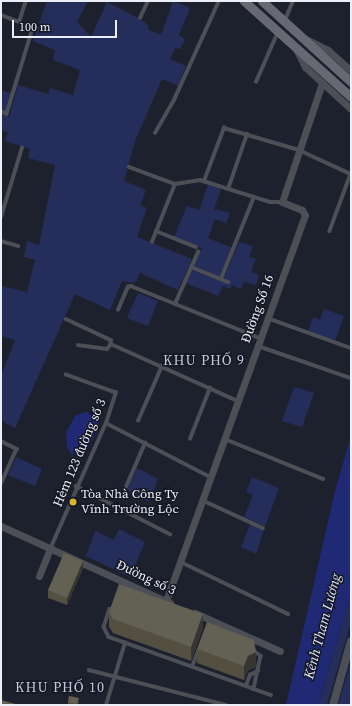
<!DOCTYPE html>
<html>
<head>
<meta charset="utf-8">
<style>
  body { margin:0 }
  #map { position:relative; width:352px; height:706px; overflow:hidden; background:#1d212e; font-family:"Source Serif 4",serif }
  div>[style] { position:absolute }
  .green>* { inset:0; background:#252e5a }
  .water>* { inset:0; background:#202974 }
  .service>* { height:3.5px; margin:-1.75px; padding:0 1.75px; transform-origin:1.75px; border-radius:1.75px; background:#4d4f56 }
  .minor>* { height:7px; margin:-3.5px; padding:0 3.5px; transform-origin:3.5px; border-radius:3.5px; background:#4d4f56 }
  .tertiary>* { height:8px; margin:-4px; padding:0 4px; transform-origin:4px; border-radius:4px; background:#4d4f56 }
  .secondary>* { height:9px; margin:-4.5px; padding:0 4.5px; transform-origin:4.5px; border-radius:4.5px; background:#666974 }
  .wall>* { inset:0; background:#534f41 }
  .shaded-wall>* { inset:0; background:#363531 }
  .building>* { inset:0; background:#636054 }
  .dots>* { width:11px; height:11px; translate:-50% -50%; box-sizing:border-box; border:2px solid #141724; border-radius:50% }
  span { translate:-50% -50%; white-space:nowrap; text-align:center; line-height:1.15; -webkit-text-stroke:3px #141724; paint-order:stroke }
  .street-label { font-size:13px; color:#eceff8 }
  .poi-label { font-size:13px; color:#eceff8 }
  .left { translate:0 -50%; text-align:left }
  .neighbourhood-label { font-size:14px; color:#c4cadc; letter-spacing:1px }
  .water-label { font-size:14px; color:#dbe3f9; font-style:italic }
  .frame { position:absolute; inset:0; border:2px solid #eceff8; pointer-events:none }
  .scale { position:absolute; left:12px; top:20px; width:105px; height:18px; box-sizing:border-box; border:2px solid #eceff8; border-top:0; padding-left:5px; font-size:12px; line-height:14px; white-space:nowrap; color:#eceff8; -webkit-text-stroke:3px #141724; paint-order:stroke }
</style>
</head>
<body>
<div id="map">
  <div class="green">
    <div style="clip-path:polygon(47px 1px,88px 1px,77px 22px,91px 37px,107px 2px,138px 18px,148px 25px,149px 30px,161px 35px,173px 1px,190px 8px,179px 35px,185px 39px,180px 49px,175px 48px,170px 59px,186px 66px,178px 86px,162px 79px,135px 141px,124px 181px,146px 190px,140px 205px,147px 208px,137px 237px,192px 259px,178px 290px,140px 273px,135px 283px,122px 281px,110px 310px,75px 294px,15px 428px,1px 420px,1px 376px,15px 340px,1px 336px,1px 286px,27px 292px,35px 260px,24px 257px,27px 241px,39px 245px,55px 165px,28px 158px,30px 149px,5px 141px,8px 132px,1px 130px,1px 115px,9px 117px,18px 85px,48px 94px,50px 88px,73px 95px,80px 70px,53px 60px,55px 50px,33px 41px)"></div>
    <div style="clip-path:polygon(1px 90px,11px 93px,5px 112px,1px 111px)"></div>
    <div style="clip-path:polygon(208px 185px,221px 189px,214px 209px,230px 213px,226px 223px,215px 219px,208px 238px,233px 248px,220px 277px,193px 267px,202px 248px,174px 237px,187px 206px,199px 210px)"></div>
    <div style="clip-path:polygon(239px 242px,253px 246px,249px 257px,256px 259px,251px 272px,259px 275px,256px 285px,244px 282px,241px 289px,232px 285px,230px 289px,223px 286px,218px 296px,186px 283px,192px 270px,228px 284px,230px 281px,224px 278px)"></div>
    <div style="clip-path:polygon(138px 293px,158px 301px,148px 326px,127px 318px)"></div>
    <div style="clip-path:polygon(324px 309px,344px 316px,335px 341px,308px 331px,313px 317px,320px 320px)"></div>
    <div style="clip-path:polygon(294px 387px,314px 393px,302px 427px,282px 421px)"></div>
    <div style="clip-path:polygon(16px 457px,42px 469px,35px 486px,8px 475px)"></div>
    <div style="clip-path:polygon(137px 468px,158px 479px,149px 502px,127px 490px)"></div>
    <div style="clip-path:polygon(252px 477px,279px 488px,265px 526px,244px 517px,253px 495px,246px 492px)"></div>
    <div style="clip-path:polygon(250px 524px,264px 530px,256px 554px,241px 547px)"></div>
    <div style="clip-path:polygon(119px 529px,145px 542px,130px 577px,86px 556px,95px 531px,114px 540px)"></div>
    <div style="clip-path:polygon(351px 596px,351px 622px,327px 705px,318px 705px)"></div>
    <div style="clip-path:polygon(351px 662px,351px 705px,338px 705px)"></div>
  </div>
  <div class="water">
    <div style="clip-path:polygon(87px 412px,98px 419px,99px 425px,87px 450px,78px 455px,71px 454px,67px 446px,66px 432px,76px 415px)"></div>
    <div style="clip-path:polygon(351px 436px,351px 595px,318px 705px,286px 705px,335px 491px)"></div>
  </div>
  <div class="service">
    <div style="left:1px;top:15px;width:19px;rotate:21deg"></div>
    <div style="left:19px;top:22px;width:16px;rotate:38deg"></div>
    <div style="left:32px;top:32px;width:86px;rotate:107deg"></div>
    <div style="left:7px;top:114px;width:6px;rotate:-162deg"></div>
    <div style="left:140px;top:18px;width:19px;rotate:-65deg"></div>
    <div style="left:285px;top:20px;width:21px;rotate:-67deg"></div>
    <div style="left:19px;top:22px;width:22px;rotate:-72deg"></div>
    <div style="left:256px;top:82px;width:55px;rotate:-66.3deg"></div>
    <div style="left:155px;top:133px;width:38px;rotate:-60deg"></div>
    <div style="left:174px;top:100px;width:109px;rotate:-65.6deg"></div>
    <div style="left:129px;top:167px;width:49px;rotate:20.3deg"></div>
    <div style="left:204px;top:181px;width:57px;rotate:-69.3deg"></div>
    <div style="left:224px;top:128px;width:78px;rotate:16.3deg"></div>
    <div style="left:299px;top:150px;width:57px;rotate:24.8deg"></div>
    <div style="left:351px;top:174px;width:61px;rotate:110.2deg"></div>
    <div style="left:175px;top:184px;width:25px;rotate:-9deg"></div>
    <div style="left:200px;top:180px;width:73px;rotate:17.4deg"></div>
    <div style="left:270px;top:202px;width:12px"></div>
    <div style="left:228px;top:189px;width:58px;rotate:-70.9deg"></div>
    <div style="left:1px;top:217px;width:72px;rotate:-73.1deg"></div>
    <div style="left:156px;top:231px;width:43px;rotate:21.8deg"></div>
    <div style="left:1px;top:241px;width:18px;rotate:16deg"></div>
    <div style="left:152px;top:242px;width:62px;rotate:-68.4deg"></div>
    <div style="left:191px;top:267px;width:32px;rotate:22deg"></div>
    <div style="left:221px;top:279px;width:88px;rotate:-68.1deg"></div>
    <div style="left:221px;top:279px;width:8px;rotate:23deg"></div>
    <div style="left:175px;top:304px;width:57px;rotate:-66.1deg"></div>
    <div style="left:118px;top:310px;width:25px;rotate:-67deg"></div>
    <div style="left:128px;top:287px;width:3px;rotate:-18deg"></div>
    <div style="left:131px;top:286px;width:139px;rotate:22deg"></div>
    <div style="left:267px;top:318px;width:89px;rotate:19.7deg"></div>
    <div style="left:66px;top:319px;width:50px;rotate:25deg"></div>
    <div style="left:111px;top:340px;width:4px;rotate:90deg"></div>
    <div style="left:111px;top:344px;width:139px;rotate:24.2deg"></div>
    <div style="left:78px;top:345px;width:29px;rotate:8deg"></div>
    <div style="left:107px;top:349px;width:6px;rotate:-51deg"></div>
    <div style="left:258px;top:346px;width:98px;rotate:19deg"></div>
    <div style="left:138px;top:421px;width:60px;rotate:-66.4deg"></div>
    <div style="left:106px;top:423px;width:117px;rotate:27.4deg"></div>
    <div style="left:190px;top:439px;width:55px;rotate:-68.6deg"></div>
    <div style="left:225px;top:439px;width:106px;rotate:22.2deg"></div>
    <div style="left:1px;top:441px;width:18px;rotate:27deg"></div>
    <div style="left:17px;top:449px;width:39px;rotate:114deg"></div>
    <div style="left:76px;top:486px;width:106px;rotate:27.1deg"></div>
    <div style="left:126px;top:487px;width:48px;rotate:-66.6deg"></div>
    <div style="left:202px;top:500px;width:67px;rotate:24.7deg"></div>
    <div style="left:51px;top:547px;width:136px;rotate:-66.1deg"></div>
    <div style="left:106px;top:423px;width:32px;rotate:-72deg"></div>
    <div style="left:116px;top:393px;width:53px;rotate:-160.2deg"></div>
    <div style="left:181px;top:562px;width:119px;rotate:25.9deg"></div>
    <div style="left:110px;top:609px;width:19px;rotate:108deg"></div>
    <div style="left:104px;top:627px;width:11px;rotate:63deg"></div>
    <div style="left:109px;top:637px;width:172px;rotate:19.7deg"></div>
    <div style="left:253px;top:650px;width:10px;rotate:37deg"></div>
    <div style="left:261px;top:656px;width:34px;rotate:102deg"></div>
    <div style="left:192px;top:667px;width:17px;rotate:-69deg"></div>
    <div style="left:89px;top:670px;width:141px;rotate:14.3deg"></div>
    <div style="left:246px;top:686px;width:12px;rotate:-70deg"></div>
    <div style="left:250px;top:675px;width:9px;rotate:-27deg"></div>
    <div style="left:106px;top:705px;width:65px;rotate:-73deg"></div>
  </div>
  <div class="minor">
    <div style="left:308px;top:40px;width:22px;rotate:27deg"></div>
    <div style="left:328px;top:50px;width:31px;rotate:42deg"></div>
    <div style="left:296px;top:49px;width:20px;rotate:63deg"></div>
    <div style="left:305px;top:67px;width:62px;rotate:42.4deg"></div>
    <div style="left:1px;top:526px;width:186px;rotate:24.5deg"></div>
    <div style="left:39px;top:576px;width:31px;rotate:-68deg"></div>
    <div style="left:166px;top:601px;width:410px;rotate:-70.2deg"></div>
    <div style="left:305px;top:215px;width:6px;rotate:-121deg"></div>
    <div style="left:302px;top:210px;width:22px;rotate:-158deg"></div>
    <div style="left:282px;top:202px;width:126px;rotate:-71.4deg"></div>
    <div style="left:195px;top:613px;width:93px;rotate:24.1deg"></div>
  </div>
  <div class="tertiary">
    <div style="left:333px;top:705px;width:66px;rotate:-74.3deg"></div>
  </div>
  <div class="secondary">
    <div style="left:244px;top:1px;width:144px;rotate:41.9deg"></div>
    <div style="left:262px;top:1px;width:120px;rotate:42.3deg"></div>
  </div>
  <div class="wall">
    <div style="clip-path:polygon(83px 568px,67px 605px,48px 598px,48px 590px)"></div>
    <div style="clip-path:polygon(109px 612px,203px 628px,191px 661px,113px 633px,109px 627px)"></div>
    <div style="clip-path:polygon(197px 649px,256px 667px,248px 670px,244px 680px,197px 663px)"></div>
    <div style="clip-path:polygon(68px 702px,79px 702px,78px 705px,68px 705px)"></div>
  </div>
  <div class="shaded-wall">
    <div style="clip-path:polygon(83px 561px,83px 568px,67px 605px,67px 598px)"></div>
    <div style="clip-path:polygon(203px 614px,203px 628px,191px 661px,191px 647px)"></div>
    <div style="clip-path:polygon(256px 652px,256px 667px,248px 670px,244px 680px,244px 666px,248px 656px)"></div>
    <div style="clip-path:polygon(79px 698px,79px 702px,78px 705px,77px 705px)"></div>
  </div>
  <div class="building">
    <div style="clip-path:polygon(64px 553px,83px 561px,67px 598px,48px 590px)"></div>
    <div style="clip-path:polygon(119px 584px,203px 614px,191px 647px,113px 619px,109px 612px)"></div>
    <div style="clip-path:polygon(207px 622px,254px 640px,256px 652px,248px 656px,244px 666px,197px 649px)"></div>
    <div style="clip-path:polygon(69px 696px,79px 698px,77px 704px,68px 702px)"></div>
    <div style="clip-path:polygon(1px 700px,19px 705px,1px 705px)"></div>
  </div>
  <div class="dots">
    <div style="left:73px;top:502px;background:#d6b534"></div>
  </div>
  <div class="street-label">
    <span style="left:258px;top:309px;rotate:-70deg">Đường Số 16</span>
    <span style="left:80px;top:453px;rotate:-67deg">Hẻm 123 đường số 3</span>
    <span style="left:146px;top:578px;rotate:25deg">Đường số 3</span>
  </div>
  <div class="poi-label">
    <span class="left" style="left:81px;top:502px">Tòa Nhà Công Ty<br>Vĩnh Trường Lộc</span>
  </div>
  <div class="neighbourhood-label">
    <span style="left:204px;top:360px">KHU PHỐ 9</span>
    <span style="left:60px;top:687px">KHU PHỐ 10</span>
  </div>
  <div class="water-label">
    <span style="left:322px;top:626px;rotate:-75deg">Kênh Tham Lương</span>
  </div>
  <div class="frame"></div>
  <div class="scale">100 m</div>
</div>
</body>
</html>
